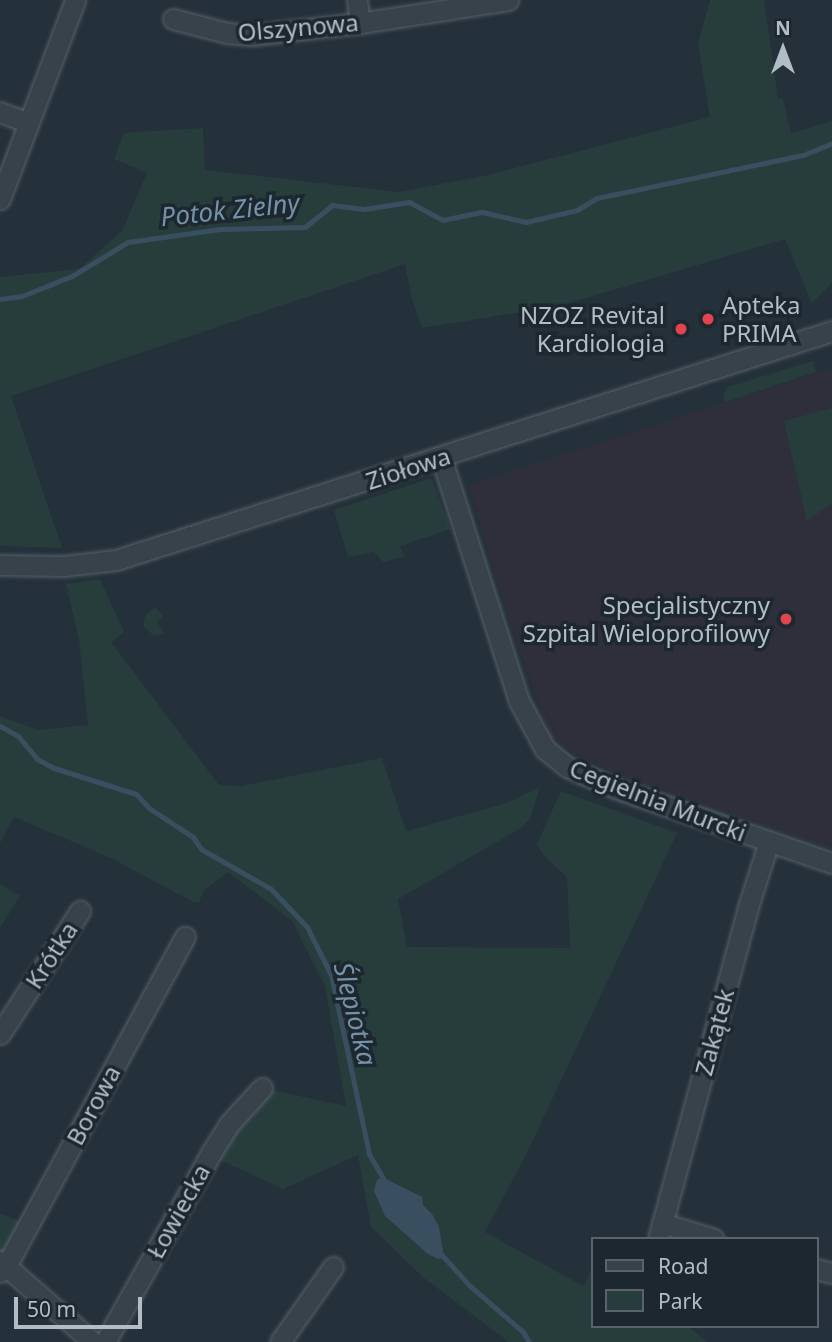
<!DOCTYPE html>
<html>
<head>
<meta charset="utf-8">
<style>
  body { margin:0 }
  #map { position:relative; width:832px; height:1342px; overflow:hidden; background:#24303a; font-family:"Noto Sans",sans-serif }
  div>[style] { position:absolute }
  .medical>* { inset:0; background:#2f2f3c }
  .green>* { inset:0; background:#273d3c }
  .water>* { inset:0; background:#394f60 }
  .stream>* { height:5px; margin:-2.5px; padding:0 2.5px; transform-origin:2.5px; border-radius:2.5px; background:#394f60 }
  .roads { filter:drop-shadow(0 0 2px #566068) drop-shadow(0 0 2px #566068) }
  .minor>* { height:19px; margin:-9.5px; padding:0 9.5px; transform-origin:9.5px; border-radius:9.5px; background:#38424b }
  .dots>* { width:19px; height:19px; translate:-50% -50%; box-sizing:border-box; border:4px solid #1d272f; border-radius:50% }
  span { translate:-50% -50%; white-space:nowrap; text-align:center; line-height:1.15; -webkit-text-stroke:7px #1d272f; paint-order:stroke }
  .street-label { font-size:24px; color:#b3bdc6 }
  .poi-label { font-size:24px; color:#b3bdc6 }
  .left { translate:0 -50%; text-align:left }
  .right { translate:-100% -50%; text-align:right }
  .water-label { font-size:26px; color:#7692a8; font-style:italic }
  .legend { position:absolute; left:591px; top:1237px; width:228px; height:91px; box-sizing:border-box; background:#1d272f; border:2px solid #59636b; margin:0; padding:9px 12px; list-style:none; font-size:21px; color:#b3bdc6 }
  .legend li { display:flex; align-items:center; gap:14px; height:35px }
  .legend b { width:35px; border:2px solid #59636b }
  .north { position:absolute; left:748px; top:14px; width:70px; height:70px; -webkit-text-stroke:5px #1d272f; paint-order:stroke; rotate:0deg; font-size:19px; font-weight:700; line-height:28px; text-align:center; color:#b3bdc6 }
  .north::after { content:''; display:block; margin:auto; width:24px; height:32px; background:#b3bdc6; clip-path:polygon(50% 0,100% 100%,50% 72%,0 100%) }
  .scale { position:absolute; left:14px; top:1297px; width:128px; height:32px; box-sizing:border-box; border:4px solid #b3bdc6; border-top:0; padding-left:9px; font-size:21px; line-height:24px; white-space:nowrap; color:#b3bdc6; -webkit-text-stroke:5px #1d272f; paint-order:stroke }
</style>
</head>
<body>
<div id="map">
  <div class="medical">
    <div style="clip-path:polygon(832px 368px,832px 849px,621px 775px,573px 753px,550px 735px,513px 634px,468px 485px)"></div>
  </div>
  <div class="green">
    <div style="clip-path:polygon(710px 0,764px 0,778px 99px,783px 98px,791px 133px,832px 121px,832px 283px,814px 301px,811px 302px,785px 239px,559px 306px,422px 328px,411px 296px,405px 264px,11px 396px,62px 548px,0 546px,0 277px,79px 269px,122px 231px,147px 173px,114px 159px,124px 133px,203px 128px,205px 170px,399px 192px,484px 176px,710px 117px,698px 44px)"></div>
    <div style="clip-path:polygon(813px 361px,816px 372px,725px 402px,723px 396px,727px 387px)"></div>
    <div style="clip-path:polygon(832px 408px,832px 503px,807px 521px,784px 421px)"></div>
    <div style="clip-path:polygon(431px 478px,451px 529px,400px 546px,405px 557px,383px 562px,374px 552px,348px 557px,334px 510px)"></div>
    <div style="clip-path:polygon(100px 579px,124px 632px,111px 642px,219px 785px,241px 786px,382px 758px,406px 831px,510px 802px,540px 787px,530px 819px,521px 828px,398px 899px,407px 947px,570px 948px,567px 877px,544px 856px,537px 844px,561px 791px,677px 833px,526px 1155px,485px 1232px,583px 1286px,592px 1269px,592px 1326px,688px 1326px,707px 1342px,509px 1342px,424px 1278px,371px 1227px,358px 1155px,283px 1189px,218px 1159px,262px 1088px,346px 1106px,325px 986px,292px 921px,228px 872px,204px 890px,199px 902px,193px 902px,109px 857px,14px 817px,0 843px,0 716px,38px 730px,88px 725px,79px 639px,66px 584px)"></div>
    <div style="clip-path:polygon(155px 607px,163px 616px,157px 622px,164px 633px,154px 636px,143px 626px,145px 616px)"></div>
    <div style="clip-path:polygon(0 884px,20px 896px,0 928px)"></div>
    <div style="clip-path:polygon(0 1214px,29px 1224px,0 1260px)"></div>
  </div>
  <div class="water">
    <div style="clip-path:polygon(382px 1177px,422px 1197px,423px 1205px,432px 1214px,439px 1227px,444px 1258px,438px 1259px,428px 1254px,385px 1216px,374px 1191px,377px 1180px)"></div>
  </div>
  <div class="stream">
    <div style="left:0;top:299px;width:22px;rotate:-8deg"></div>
    <div style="left:22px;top:296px;width:54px;rotate:-21.8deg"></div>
    <div style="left:72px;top:276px;width:66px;rotate:-31.3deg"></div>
    <div style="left:128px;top:242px;width:93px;rotate:-8deg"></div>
    <div style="left:220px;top:229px;width:85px;rotate:-1.3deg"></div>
    <div style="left:305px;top:227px;width:35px;rotate:-39deg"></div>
    <div style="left:332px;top:205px;width:32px;rotate:7deg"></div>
    <div style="left:364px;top:209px;width:46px;rotate:-8.8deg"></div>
    <div style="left:409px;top:202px;width:38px;rotate:28deg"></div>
    <div style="left:443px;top:220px;width:40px;rotate:-12deg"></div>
    <div style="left:482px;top:212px;width:45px;rotate:12.8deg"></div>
    <div style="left:526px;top:222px;width:52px;rotate:-13.2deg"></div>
    <div style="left:577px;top:210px;width:23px;rotate:-31deg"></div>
    <div style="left:597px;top:198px;width:210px;rotate:-11.8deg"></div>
    <div style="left:803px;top:155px;width:31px;rotate:-22deg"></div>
    <div style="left:0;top:726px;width:21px;rotate:29deg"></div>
    <div style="left:18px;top:736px;width:30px;rotate:50deg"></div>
    <div style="left:37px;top:759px;width:19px;rotate:28deg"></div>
    <div style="left:54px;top:768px;width:86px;rotate:17.6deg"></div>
    <div style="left:136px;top:794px;width:19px;rotate:47deg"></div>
    <div style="left:149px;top:808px;width:53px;rotate:33.4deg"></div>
    <div style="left:193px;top:837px;width:14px;rotate:56deg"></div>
    <div style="left:201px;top:849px;width:81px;rotate:29.7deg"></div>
    <div style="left:271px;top:889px;width:52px;rotate:46.5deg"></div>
    <div style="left:307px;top:927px;width:54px;rotate:63.4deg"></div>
    <div style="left:331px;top:975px;width:183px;rotate:78deg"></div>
    <div style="left:369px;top:1154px;width:32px;rotate:60deg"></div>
    <div style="left:440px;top:1253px;width:43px;rotate:47.8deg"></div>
    <div style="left:469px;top:1285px;width:72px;rotate:41deg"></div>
    <div style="left:523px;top:1332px;width:12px;rotate:59deg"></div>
  </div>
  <div class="roads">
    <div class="minor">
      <div style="left:357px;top:0;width:23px;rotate:83deg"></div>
      <div style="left:173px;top:19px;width:56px;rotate:14.5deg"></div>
      <div style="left:227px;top:33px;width:25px;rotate:5deg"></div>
      <div style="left:252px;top:35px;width:109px;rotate:-6.3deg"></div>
      <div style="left:360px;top:23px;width:150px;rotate:-8.8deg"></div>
      <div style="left:0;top:112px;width:30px;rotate:21deg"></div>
      <div style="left:0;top:199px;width:213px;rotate:-69.3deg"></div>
      <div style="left:441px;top:457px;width:256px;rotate:72.3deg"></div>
      <div style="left:519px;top:701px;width:55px;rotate:61.6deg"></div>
      <div style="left:545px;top:749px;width:28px;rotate:39deg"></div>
      <div style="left:567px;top:767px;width:56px;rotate:23.3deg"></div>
      <div style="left:618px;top:789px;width:226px;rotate:19.1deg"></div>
      <div style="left:0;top:565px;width:64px;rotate:0.9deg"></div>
      <div style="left:64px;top:566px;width:52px;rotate:-6.6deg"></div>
      <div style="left:116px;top:560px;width:752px;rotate:-17.74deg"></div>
      <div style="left:0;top:1034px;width:147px;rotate:-57deg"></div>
      <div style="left:662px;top:1223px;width:54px;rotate:17.1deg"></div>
      <div style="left:658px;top:1239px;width:344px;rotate:-74.8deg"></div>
      <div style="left:748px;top:907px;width:69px;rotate:-72.3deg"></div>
      <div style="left:0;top:1261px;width:123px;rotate:41.1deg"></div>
      <div style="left:816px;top:1269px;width:16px;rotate:14deg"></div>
      <div style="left:0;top:1272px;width:6px;rotate:-39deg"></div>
      <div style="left:5px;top:1268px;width:377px;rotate:-61.5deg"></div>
      <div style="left:105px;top:1342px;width:217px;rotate:-60.7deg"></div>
      <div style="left:211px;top:1153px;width:34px;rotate:-58deg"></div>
      <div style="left:229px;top:1124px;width:49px;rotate:-47.5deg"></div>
      <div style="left:280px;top:1342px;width:92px;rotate:-54.8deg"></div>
    </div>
  </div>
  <div class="dots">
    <div style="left:708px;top:319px;background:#e0444e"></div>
    <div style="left:681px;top:329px;background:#e0444e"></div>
    <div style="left:786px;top:619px;background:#e0444e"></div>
  </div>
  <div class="street-label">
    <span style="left:298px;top:27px;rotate:-5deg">Olszynowa</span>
    <span style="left:408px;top:468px;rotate:-18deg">Ziołowa</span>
    <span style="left:658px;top:800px;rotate:21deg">Cegielnia Murcki</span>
    <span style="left:51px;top:955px;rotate:-57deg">Krótka</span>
    <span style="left:714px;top:1032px;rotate:-75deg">Zakątek</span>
    <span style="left:93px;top:1105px;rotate:-62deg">Borowa</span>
    <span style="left:178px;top:1211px;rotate:-61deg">Łowiecka</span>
  </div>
  <div class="poi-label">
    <span class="left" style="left:722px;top:319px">Apteka<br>PRIMA</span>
    <span class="right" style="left:665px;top:329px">NZOZ Revital<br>Kardiologia</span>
    <span class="right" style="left:770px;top:619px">Specjalistyczny<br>Szpital Wieloprofilowy</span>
  </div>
  <div class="water-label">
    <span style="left:230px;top:210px;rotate:-6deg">Potok Zielny</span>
    <span style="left:355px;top:1014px;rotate:76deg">Ślepiotka</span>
  </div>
  <ul class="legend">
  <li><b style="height:9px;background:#38424b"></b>Road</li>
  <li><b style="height:19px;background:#273d3c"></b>Park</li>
  </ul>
  <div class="north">N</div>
  <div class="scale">50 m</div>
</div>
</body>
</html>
